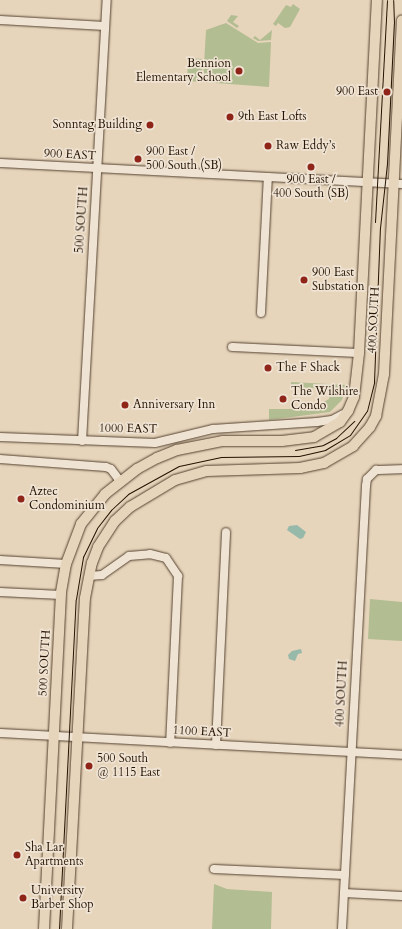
<!DOCTYPE html>
<html>
<head>
<meta charset="utf-8">
<style>
  body { margin:0 }
  #map { position:relative; width:402px; height:929px; overflow:hidden; background:#e6d4bb; font-family:Cardo,serif }
  div>[style] { position:absolute }
  .green>* { inset:0; background:#b3bd92 }
  .water>* { inset:0; background:#97b9aa }
  .roads { filter:drop-shadow(0 0 1px #55422f) drop-shadow(0 0 1px #55422f) }
  .minor>* { height:8px; margin:-4px; padding:0 4px; transform-origin:4px; border-radius:4px; background:#efe3d3 }
  .major>* { height:10px; margin:-5px; padding:0 5px; transform-origin:5px; border-radius:5px; background:#e6d4bb }
  .tram>* { height:1px; margin:-0.5px; padding:0 0.5px; transform-origin:0.5px; border-radius:0.5px; background:#251200 }
  .dots>* { width:11px; height:11px; translate:-50% -50%; box-sizing:border-box; border:2px solid #efe3d3; border-radius:50% }
  span { translate:-50% -50%; white-space:nowrap; text-align:center; line-height:1.15; -webkit-text-stroke:3.5px #efe3d3; paint-order:stroke }
  .poi-label { font-size:12px; color:#251200 }
  .right { translate:-100% -50%; text-align:right }
  .left { translate:0 -50%; text-align:left }
  .street-label { font-size:12px; color:#251200 }
</style>
</head>
<body>
<div id="map">
  <div class="green">
    <div style="clip-path:polygon(293px 4px,300px 9px,290px 27px,285px 28px,278px 23px,276px 26px,273px 24px,286px 5px,291px 7px)"></div>
    <div style="clip-path:polygon(231px 15px,238px 16px,233px 22px,239px 26px,237px 28px,227px 21px)"></div>
    <div style="clip-path:polygon(226px 23px,258px 43px,271px 42px,269px 87px,203px 82px,206px 30px)"></div>
    <div style="clip-path:polygon(272px 30px,271px 40px,258px 41px,253px 38px,255px 36px,260px 40px)"></div>
    <div style="clip-path:polygon(188px 58px,203px 59px,201px 82px,187px 81px)"></div>
    <div style="clip-path:polygon(291px 382px,347px 385px,342px 400px,330px 412px,269px 420px,269px 409px,306px 409px,306px 406px,317px 406px,329px 399px,331px 389px,291px 387px)"></div>
    <div style="clip-path:polygon(370px 599px,402px 602px,402px 641px,368px 639px)"></div>
    <div style="clip-path:polygon(214px 884px,227px 889px,272px 892px,271px 929px,212px 929px)"></div>
  </div>
  <div class="water">
    <div style="clip-path:polygon(297px 525px,306px 532px,303px 538px,300px 539px,287px 530px,289px 526px)"></div>
    <div style="clip-path:polygon(301px 649px,302px 653px,298px 654px,295px 661px,289px 659px,288px 655px,292px 651px)"></div>
  </div>
  <div class="roads">
    <div class="minor">
      <div style="left:0;top:20px;width:105px;rotate:3.3deg"></div>
      <div style="left:0;top:163px;width:403px;rotate:3deg"></div>
      <div style="left:261px;top:313px;width:136px;rotate:-87.1deg"></div>
      <div style="left:232px;top:347px;width:127px;rotate:2.7deg"></div>
      <div style="left:0;top:437px;width:155px;rotate:2.2deg"></div>
      <div style="left:155px;top:443px;width:60px;rotate:-13.6deg"></div>
      <div style="left:213px;top:429px;width:104px;rotate:-3.9deg"></div>
      <div style="left:317px;top:422px;width:15px;rotate:-8deg"></div>
      <div style="left:332px;top:420px;width:15px;rotate:-28deg"></div>
      <div style="left:82px;top:441px;width:442px;rotate:-86.8deg"></div>
      <div style="left:0;top:459px;width:106px;rotate:4.3deg"></div>
      <div style="left:106px;top:467px;width:5px;rotate:22deg"></div>
      <div style="left:111px;top:469px;width:15px;rotate:53deg"></div>
      <div style="left:0;top:560px;width:66px;rotate:3.5deg"></div>
      <div style="left:89px;top:576px;width:13px;rotate:-4deg"></div>
      <div style="left:102px;top:575px;width:33px;rotate:-35deg"></div>
      <div style="left:129px;top:556px;width:21px;rotate:-5deg"></div>
      <div style="left:150px;top:554px;width:16px;rotate:14deg"></div>
      <div style="left:166px;top:558px;width:22px;rotate:56deg"></div>
      <div style="left:178px;top:576px;width:167px;rotate:92.7deg"></div>
      <div style="left:0;top:592px;width:61px;rotate:2.8deg"></div>
      <div style="left:0;top:733px;width:403px;rotate:3.1deg"></div>
      <div style="left:216px;top:745px;width:213px;rotate:-87.3deg"></div>
      <div style="left:214px;top:869px;width:131px;rotate:2.6deg"></div>
      <div style="left:344px;top:893px;width:58px;rotate:3deg"></div>
      <div style="left:342px;top:929px;width:444px;rotate:-86.9deg"></div>
      <div style="left:366px;top:486px;width:7px;rotate:-82deg"></div>
      <div style="left:367px;top:479px;width:13px;rotate:-45deg"></div>
      <div style="left:376px;top:470px;width:26px;rotate:-2deg"></div>
    </div>
    <div class="major">
      <div style="left:44px;top:929px;width:337px;rotate:-87.1deg"></div>
      <div style="left:61px;top:592px;width:28px;rotate:-80deg"></div>
      <div style="left:66px;top:564px;width:43px;rotate:-69.4deg"></div>
      <div style="left:81px;top:524px;width:38px;rotate:-51deg"></div>
      <div style="left:105px;top:494px;width:41px;rotate:-38deg"></div>
      <div style="left:137px;top:469px;width:23px;rotate:-29deg"></div>
      <div style="left:157px;top:458px;width:22px;rotate:-22deg"></div>
      <div style="left:177px;top:450px;width:47px;rotate:-11.1deg"></div>
      <div style="left:223px;top:441px;width:59px"></div>
      <div style="left:282px;top:441px;width:32px;rotate:-7deg"></div>
      <div style="left:314px;top:437px;width:30px;rotate:-30deg"></div>
      <div style="left:340px;top:422px;width:14px;rotate:-54deg"></div>
      <div style="left:348px;top:411px;width:15px;rotate:-67deg"></div>
      <div style="left:354px;top:397px;width:44px;rotate:-83.5deg"></div>
      <div style="left:359px;top:353px;width:353px;rotate:-87.1deg"></div>
      <div style="left:67px;top:929px;width:331px;rotate:-86.9deg"></div>
      <div style="left:85px;top:598px;width:36px;rotate:-79deg"></div>
      <div style="left:92px;top:563px;width:17px;rotate:-69deg"></div>
      <div style="left:98px;top:547px;width:31px;rotate:-57deg"></div>
      <div style="left:115px;top:521px;width:21px;rotate:-43deg"></div>
      <div style="left:130px;top:507px;width:52px;rotate:-31deg"></div>
      <div style="left:175px;top:480px;width:33px;rotate:-16deg"></div>
      <div style="left:207px;top:471px;width:93px;rotate:-1.8deg"></div>
      <div style="left:300px;top:468px;width:25px;rotate:-12deg"></div>
      <div style="left:324px;top:463px;width:34px;rotate:-30deg"></div>
      <div style="left:353px;top:446px;width:25px;rotate:-48deg"></div>
      <div style="left:370px;top:427px;width:13px;rotate:-61deg"></div>
      <div style="left:376px;top:416px;width:43px;rotate:-79.2deg"></div>
      <div style="left:384px;top:374px;width:354px;rotate:-87.1deg"></div>
    </div>
  </div>
  <div class="tram">
    <div style="left:375px;top:222px;width:222px;rotate:-86.9deg"></div>
    <div style="left:295px;top:450px;width:28px;rotate:-10deg"></div>
    <div style="left:323px;top:445px;width:15px;rotate:-28deg"></div>
    <div style="left:336px;top:438px;width:25px;rotate:-43deg"></div>
    <div style="left:59px;top:929px;width:330px;rotate:-87.1deg"></div>
    <div style="left:76px;top:599px;width:43px;rotate:-80.5deg"></div>
    <div style="left:83px;top:557px;width:32px;rotate:-64deg"></div>
    <div style="left:97px;top:528px;width:23px;rotate:-52deg"></div>
    <div style="left:111px;top:510px;width:23px;rotate:-43deg"></div>
    <div style="left:128px;top:494px;width:58px;rotate:-28.8deg"></div>
    <div style="left:179px;top:466px;width:43px;rotate:-12.1deg"></div>
    <div style="left:221px;top:457px;width:78px;rotate:-0.7deg"></div>
    <div style="left:299px;top:456px;width:27px;rotate:-13deg"></div>
    <div style="left:325px;top:450px;width:29px;rotate:-31deg"></div>
    <div style="left:350px;top:435px;width:29px;rotate:-55deg"></div>
    <div style="left:367px;top:411px;width:30px;rotate:-76deg"></div>
    <div style="left:374px;top:382px;width:154px;rotate:-87.8deg"></div>
    <div style="left:380px;top:228px;width:64px;rotate:-83.8deg"></div>
    <div style="left:387px;top:164px;width:141px;rotate:-87.2deg"></div>
    <div style="left:394px;top:23px;width:23px;rotate:-92deg"></div>
  </div>
  <div class="dots">
    <div style="left:239px;top:71px;background:#8f2418"></div>
    <div style="left:387px;top:92px;background:#8f2418"></div>
    <div style="left:230px;top:117px;background:#8f2418"></div>
    <div style="left:150px;top:125px;background:#8f2418"></div>
    <div style="left:268px;top:146px;background:#8f2418"></div>
    <div style="left:138px;top:159px;background:#8f2418"></div>
    <div style="left:311px;top:167px;background:#8f2418"></div>
    <div style="left:304px;top:280px;background:#8f2418"></div>
    <div style="left:268px;top:368px;background:#8f2418"></div>
    <div style="left:283px;top:399px;background:#8f2418"></div>
    <div style="left:125px;top:405px;background:#8f2418"></div>
    <div style="left:21px;top:499px;background:#8f2418"></div>
    <div style="left:89px;top:766px;background:#8f2418"></div>
    <div style="left:17px;top:855px;background:#8f2418"></div>
    <div style="left:23px;top:898px;background:#8f2418"></div>
  </div>
  <div class="poi-label">
    <span class="right" style="left:231px;top:71px">Bennion<br>Elementary School</span>
    <span class="right" style="left:378px;top:92px">900 East</span>
    <span class="left" style="left:238px;top:117px">9th East Lofts</span>
    <span class="right" style="left:142px;top:125px">Sonntag Building</span>
    <span class="left" style="left:276px;top:146px">Raw Eddy’s</span>
    <span class="left" style="left:146px;top:159px">900 East /<br>500 South (SB)</span>
    <span style="left:311px;top:187px">900 East /<br>400 South (SB)</span>
    <span class="left" style="left:312px;top:280px">900 East<br>Substation</span>
    <span class="left" style="left:276px;top:368px">The F Shack</span>
    <span class="left" style="left:291px;top:399px">The Wilshire<br>Condo</span>
    <span class="left" style="left:133px;top:405px">Anniversary Inn</span>
    <span class="left" style="left:29px;top:499px">Aztec<br>Condominium</span>
    <span class="left" style="left:97px;top:766px">500 South<br>@ 1115 East</span>
    <span class="left" style="left:25px;top:855px">Sha Lar<br>Apartments</span>
    <span class="left" style="left:31px;top:898px">University<br>Barber Shop</span>
  </div>
  <div class="street-label">
    <span style="left:70px;top:155px;rotate:3deg">900 EAST</span>
    <span style="left:82px;top:220px;rotate:-86deg">500 SOUTH</span>
    <span style="left:374px;top:320px;rotate:-87deg">400 SOUTH</span>
    <span style="left:128px;top:429px;rotate:1deg">1000 EAST</span>
    <span style="left:45px;top:663px;rotate:-87deg">500 SOUTH</span>
    <span style="left:342px;top:694px;rotate:-87deg">400 SOUTH</span>
    <span style="left:202px;top:732px;rotate:3deg">1100 EAST</span>
  </div>
</div>
</body>
</html>
